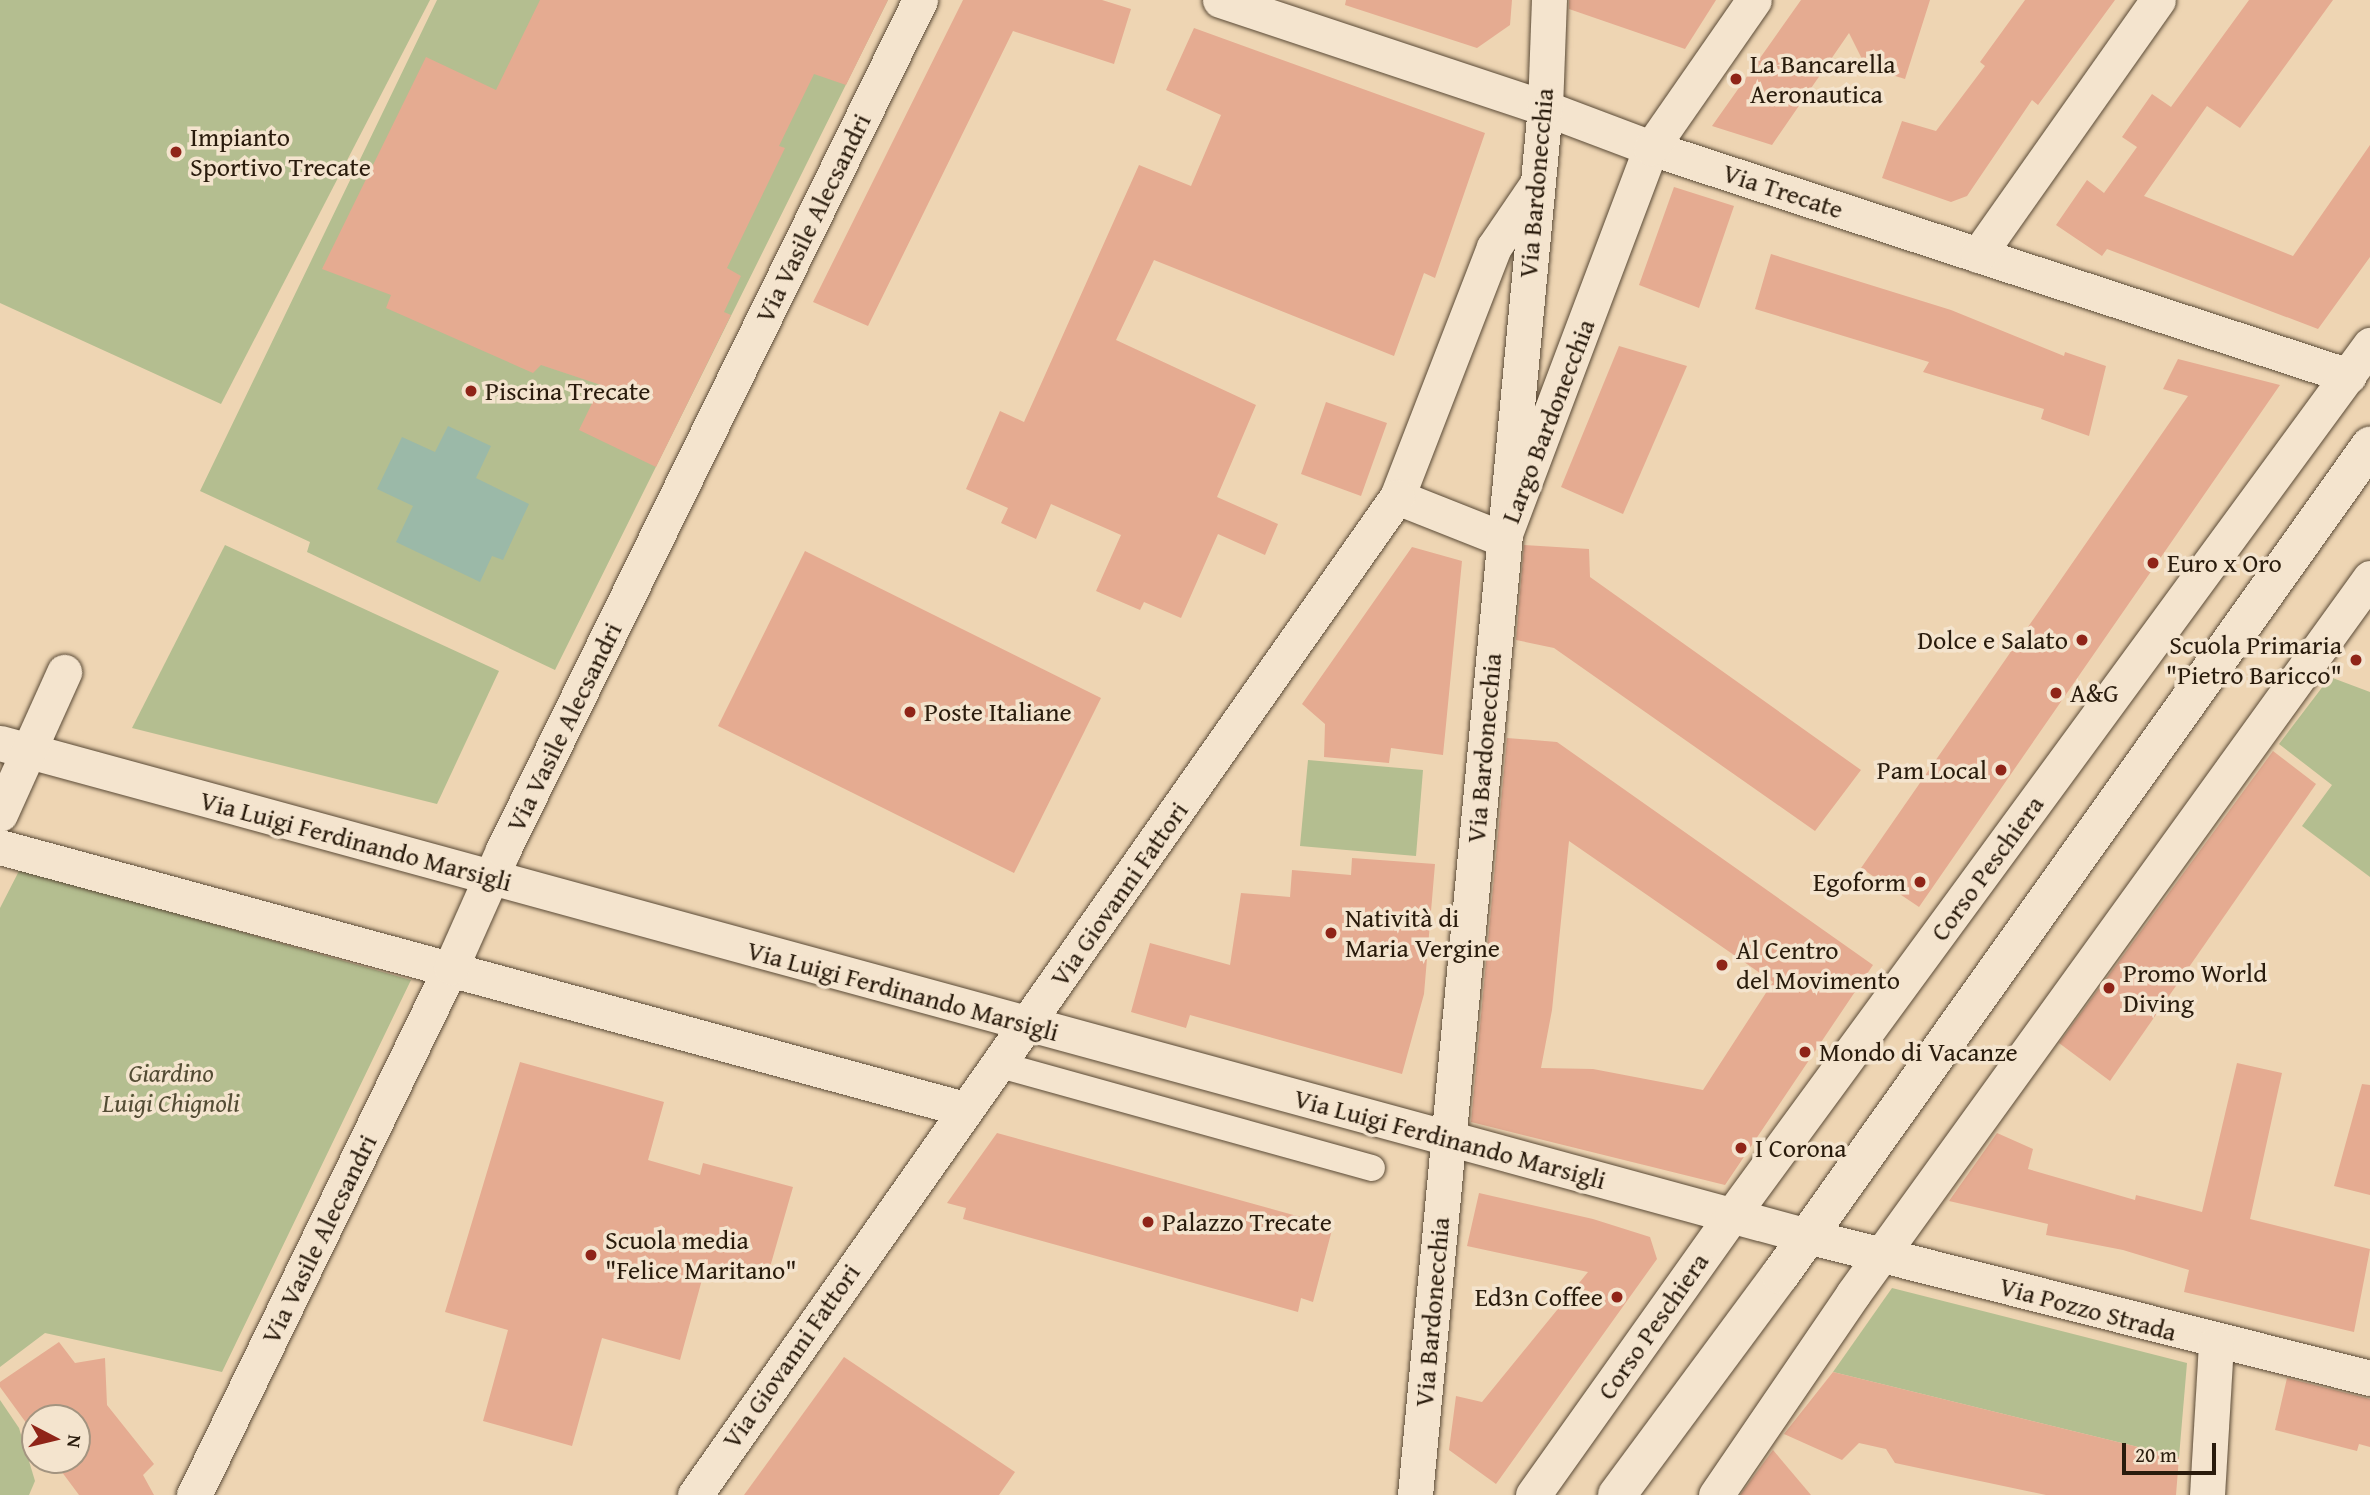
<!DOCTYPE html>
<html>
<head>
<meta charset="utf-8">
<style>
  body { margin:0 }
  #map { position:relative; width:2370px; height:1495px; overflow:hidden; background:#eed5b3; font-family:"Gentium Book Plus",serif }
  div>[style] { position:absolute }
  .green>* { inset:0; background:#b4be90 }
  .water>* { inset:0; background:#9bb9a8 }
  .building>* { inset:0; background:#e5ab91 }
  .roads { filter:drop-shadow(0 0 2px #5a4a36) drop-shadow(0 0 2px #5a4a36) }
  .pedestrian>* { height:26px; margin:-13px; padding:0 13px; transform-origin:13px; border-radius:13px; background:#f4e4ce }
  .minor>* { height:35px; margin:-17.5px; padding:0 17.5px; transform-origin:17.5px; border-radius:17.5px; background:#f4e4ce }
  .secondary>* { height:38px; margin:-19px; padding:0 19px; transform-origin:19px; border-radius:19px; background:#f4e4ce }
  .dots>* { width:19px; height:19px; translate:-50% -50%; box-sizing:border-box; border:4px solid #f4e4ce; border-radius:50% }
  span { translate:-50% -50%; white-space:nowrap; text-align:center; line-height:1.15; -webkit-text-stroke:7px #f4e4ce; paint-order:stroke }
  .poi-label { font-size:26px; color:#291b0c }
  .left { translate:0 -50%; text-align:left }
  .right { translate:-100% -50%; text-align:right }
  .street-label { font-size:26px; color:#291b0c }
  .park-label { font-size:26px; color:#534c34; font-style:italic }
  .north { position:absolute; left:21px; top:1404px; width:70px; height:70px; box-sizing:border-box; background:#f4e4ce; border:2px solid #a39480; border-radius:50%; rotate:97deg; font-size:19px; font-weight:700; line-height:28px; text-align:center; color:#291b0c }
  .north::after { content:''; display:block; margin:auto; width:24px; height:32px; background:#8f2418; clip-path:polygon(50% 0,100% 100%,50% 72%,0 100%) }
  .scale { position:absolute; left:2122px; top:1443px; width:94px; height:32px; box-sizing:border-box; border:4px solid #291b0c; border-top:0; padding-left:9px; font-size:21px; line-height:24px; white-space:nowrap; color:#291b0c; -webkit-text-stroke:5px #f4e4ce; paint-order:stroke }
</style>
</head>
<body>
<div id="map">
  <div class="green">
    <div style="clip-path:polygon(0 0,430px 0,221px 404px,0 303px)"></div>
    <div style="clip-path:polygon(437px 0,888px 0,555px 670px,307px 552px,310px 542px,200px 491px)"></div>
    <div style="clip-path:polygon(225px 545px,499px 671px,437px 804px,132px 728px)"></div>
    <div style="clip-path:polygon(2330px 677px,2370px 692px,2370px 877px,2302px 826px,2332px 785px,2279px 744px)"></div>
    <div style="clip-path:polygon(1308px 760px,1423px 770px,1416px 856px,1300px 846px)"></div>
    <div style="clip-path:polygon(20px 869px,411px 980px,222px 1372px,45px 1333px,0 1367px,0 908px)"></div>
    <div style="clip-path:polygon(1892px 1288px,2187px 1363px,2179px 1457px,1833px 1372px)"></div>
    <div style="clip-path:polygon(0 1400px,19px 1428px,35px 1481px,29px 1495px,0 1495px)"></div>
  </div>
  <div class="water">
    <div style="clip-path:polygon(448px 426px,491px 446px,476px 478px,529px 504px,503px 560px,492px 556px,480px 582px,396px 542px,413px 506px,377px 489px,402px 437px,435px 452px)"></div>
  </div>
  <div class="building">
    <div style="clip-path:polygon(540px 0,888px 0,846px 85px,814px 74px,779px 146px,785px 148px,727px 268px,741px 276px,724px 312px,731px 315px,656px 467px,579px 430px,601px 385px,541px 365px,533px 373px,386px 308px,391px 295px,322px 269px,426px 57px,496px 90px)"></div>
    <div style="clip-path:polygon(963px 0,1102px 0,1131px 9px,1114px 64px,1013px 31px,868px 326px,813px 302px)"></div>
    <div style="clip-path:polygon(1346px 0,1512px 0,1510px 25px,1477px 48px,1345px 5px)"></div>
    <div style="clip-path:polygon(1569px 0,1716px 0,1685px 49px,1569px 9px)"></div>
    <div style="clip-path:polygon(1801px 0,1930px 0,1905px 79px,1866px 67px,1849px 33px,1772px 145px,1712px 126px)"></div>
    <div style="clip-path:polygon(2025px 0,2115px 0,2038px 105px,2032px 100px,1967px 196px,1951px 202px,1882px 178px,1902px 121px,1936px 131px,1985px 66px,1980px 62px)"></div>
    <div style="clip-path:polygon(2249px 0,2333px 0,2240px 128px,2207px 106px,2144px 196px,2293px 256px,2370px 145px,2370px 257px,2318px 329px,2107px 249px,2102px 256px,2056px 225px,2087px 180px,2104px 193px,2137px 147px,2122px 137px,2152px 94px,2171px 107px)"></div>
    <div style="clip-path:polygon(1194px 28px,1485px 133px,1435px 278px,1424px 273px,1394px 356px,1154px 260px,1116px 340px,1256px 405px,1217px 497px,1278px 524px,1265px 555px,1218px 534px,1181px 618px,1144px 602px,1140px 610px,1096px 591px,1121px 535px,1051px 504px,1036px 539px,1001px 523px,1008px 508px,966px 489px,1000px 411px,1024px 422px,1139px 165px,1191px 186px,1221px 115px,1166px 90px)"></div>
    <div style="clip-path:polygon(1674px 187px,1734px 206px,1699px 308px,1639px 285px)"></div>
    <div style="clip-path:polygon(1771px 254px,1951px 310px,2064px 356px,2065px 352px,2106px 366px,2089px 436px,2041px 419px,2044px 409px,1923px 372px,1929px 362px,1755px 309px)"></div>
    <div style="clip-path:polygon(1619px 346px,1687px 366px,1623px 514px,1561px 487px)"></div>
    <div style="clip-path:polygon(2178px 359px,2280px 385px,1919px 907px,1861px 868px,2188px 396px,2163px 389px)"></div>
    <div style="clip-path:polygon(1326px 402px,1387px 423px,1361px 496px,1301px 474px)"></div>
    <div style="clip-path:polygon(1524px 545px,1589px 549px,1590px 577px,1861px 770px,1815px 831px,1554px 648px,1516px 640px)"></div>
    <div style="clip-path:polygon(1412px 547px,1462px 561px,1443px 755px,1391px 748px,1389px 763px,1324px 757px,1325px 724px,1302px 704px)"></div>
    <div style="clip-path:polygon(805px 551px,1101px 698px,1014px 873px,718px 726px)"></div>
    <div style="clip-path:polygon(evenodd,1507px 738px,1557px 742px,1873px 965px,1725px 1185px,1471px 1122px,1507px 738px,1569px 841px,1773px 982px,1703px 1090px,1593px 1069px,1541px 1068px,1552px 1010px,1569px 841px)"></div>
    <div style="clip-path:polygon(2273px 751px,2316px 784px,2110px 1081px,2059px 1043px)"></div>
    <div style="clip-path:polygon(1352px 858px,1435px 864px,1424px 994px,1402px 1074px,1190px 1015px,1186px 1028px,1131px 1012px,1150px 943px,1230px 965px,1241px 893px,1290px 897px,1292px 870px,1351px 875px)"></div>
    <div style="clip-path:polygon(520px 1062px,664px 1102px,648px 1160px,700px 1175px,703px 1163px,793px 1187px,766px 1281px,706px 1265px,680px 1360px,602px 1338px,572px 1446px,483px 1421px,508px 1330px,445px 1312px)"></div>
    <div style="clip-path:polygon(2237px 1063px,2282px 1073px,2250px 1219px,2370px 1249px,2354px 1332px,2184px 1292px,2189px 1270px,2123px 1250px,2046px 1235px,2048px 1224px,1949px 1201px,1997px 1133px,2033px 1149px,2028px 1169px,2135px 1200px,2136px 1195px,2202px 1212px)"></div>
    <div style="clip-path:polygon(2362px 1084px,2370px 1085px,2370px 1195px,2334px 1186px)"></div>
    <div style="clip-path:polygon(997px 1133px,1333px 1226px,1313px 1302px,1301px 1298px,1298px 1312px,963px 1219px,966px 1208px,947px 1203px)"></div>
    <div style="clip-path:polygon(1479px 1193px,1593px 1219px,1650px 1237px,1657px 1259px,1496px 1484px,1449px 1450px,1456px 1396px,1482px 1402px,1588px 1272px,1467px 1246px)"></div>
    <div style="clip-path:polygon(59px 1342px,75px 1363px,105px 1358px,107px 1405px,154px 1464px,143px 1475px,154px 1495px,79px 1495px,53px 1460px,77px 1460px,77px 1418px,35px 1418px,35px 1435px,0 1387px,0 1382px)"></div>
    <div style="clip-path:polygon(844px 1357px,1015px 1472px,999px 1495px,744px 1495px)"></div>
    <div style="clip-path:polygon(1833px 1372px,2179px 1457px,2176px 1495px,2046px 1495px,1895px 1463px,1886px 1449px,1859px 1443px,1842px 1460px,1784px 1434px)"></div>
    <div style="clip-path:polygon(2287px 1378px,2370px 1399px,2370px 1447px,2359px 1444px,2357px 1451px,2275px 1430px)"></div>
    <div style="clip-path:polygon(1773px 1450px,1811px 1495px,1740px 1495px)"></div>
  </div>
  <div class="roads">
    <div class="pedestrian">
      <div style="left:997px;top:1064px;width:389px;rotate:15.5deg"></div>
    </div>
    <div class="minor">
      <div style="left:1220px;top:0;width:342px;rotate:18.4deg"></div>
      <div style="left:1545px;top:108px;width:113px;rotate:20.7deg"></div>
      <div style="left:1651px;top:148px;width:734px;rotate:18.09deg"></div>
      <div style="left:1535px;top:187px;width:73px;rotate:124.3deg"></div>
      <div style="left:1494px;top:247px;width:268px;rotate:111.2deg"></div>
      <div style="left:1397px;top:497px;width:114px;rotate:21.6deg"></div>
      <div style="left:1503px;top:539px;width:418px;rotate:-69.3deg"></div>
      <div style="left:1651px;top:148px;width:180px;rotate:-55.2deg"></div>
      <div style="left:1978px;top:255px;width:312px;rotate:-54.8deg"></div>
      <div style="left:0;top:743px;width:1873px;rotate:15.26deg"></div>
      <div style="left:1807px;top:1236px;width:581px;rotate:14.16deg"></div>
      <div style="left:0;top:814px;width:156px;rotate:-65.7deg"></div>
      <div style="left:0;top:847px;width:999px;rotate:15.2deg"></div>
      <div style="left:194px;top:1495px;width:587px;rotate:-64.05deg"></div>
      <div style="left:451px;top:967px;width:128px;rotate:-66deg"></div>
      <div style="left:503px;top:850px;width:947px;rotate:-63.87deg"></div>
      <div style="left:695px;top:1495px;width:1220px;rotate:-54.88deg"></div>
      <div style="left:1415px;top:1495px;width:1393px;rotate:-84.65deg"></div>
      <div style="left:1545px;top:108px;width:108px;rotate:-87.9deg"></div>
      <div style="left:1533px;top:1495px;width:344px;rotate:-54.6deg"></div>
      <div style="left:1732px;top:1215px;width:1079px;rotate:-53.75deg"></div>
      <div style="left:1716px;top:1495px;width:243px;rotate:-55.7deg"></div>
      <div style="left:1853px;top:1294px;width:883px;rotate:-54.17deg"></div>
      <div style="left:2207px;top:1495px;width:152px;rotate:-86.6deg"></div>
    </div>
    <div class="secondary">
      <div style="left:1617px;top:1495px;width:274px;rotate:-53.5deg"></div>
      <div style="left:1780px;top:1275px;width:1018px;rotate:-54.56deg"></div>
    </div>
  </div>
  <div class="dots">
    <div style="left:1736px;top:79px;background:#8f2418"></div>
    <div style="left:176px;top:152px;background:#8f2418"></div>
    <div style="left:471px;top:391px;background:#8f2418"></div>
    <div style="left:2153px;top:563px;background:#8f2418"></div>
    <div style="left:2082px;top:640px;background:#8f2418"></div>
    <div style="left:2356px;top:660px;background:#8f2418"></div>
    <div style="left:2056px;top:693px;background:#8f2418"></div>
    <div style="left:910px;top:712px;background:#8f2418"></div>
    <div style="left:2001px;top:770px;background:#8f2418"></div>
    <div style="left:1920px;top:882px;background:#8f2418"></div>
    <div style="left:1331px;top:933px;background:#8f2418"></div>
    <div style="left:1722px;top:965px;background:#8f2418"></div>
    <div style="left:2109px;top:988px;background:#8f2418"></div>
    <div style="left:1805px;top:1052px;background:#8f2418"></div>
    <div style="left:1741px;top:1148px;background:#8f2418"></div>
    <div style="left:1148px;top:1222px;background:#8f2418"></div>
    <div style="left:591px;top:1255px;background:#8f2418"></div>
    <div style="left:1617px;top:1297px;background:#8f2418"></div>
  </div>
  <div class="poi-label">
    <span class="left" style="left:1750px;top:79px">La Bancarella<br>Aeronautica</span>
    <span class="left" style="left:190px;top:152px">Impianto<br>Sportivo Trecate</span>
    <span class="left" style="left:485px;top:391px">Piscina Trecate</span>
    <span class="left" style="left:2167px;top:563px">Euro x Oro</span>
    <span class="right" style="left:2068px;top:640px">Dolce e Salato</span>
    <span class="right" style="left:2342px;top:660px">Scuola Primaria<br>"Pietro Baricco"</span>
    <span class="left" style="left:2070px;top:693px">A&amp;G</span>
    <span class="left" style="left:924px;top:712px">Poste Italiane</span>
    <span class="right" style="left:1987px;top:770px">Pam Local</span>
    <span class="right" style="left:1906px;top:882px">Egoform</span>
    <span class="left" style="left:1345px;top:933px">Natività di<br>Maria Vergine</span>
    <span class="left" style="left:1736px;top:965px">Al Centro<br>del Movimento</span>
    <span class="left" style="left:2123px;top:988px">Promo World<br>Diving</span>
    <span class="left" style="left:1819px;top:1052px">Mondo di Vacanze</span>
    <span class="left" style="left:1755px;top:1148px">I Corona</span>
    <span class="left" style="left:1162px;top:1222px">Palazzo Trecate</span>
    <span class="left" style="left:605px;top:1255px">Scuola media<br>"Felice Maritano"</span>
    <span class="right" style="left:1603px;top:1297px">Ed3n Coffee</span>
  </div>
  <div class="street-label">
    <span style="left:1536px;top:183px;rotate:-85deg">Via Bardonecchia</span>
    <span style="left:1783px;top:191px;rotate:18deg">Via Trecate</span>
    <span style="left:813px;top:218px;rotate:-64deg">Via Vasile Alecsandri</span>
    <span style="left:1548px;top:421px;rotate:-69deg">Largo Bardonecchia</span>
    <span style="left:564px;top:727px;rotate:-64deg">Via Vasile Alecsandri</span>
    <span style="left:1484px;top:748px;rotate:-85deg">Via Bardonecchia</span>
    <span style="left:356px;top:841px;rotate:15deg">Via Luigi Ferdinando Marsigli</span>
    <span style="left:1987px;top:868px;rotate:-54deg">Corso Peschiera</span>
    <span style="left:1119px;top:894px;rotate:-55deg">Via Giovanni Fattori</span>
    <span style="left:903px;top:991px;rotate:15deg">Via Luigi Ferdinando Marsigli</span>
    <span style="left:1450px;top:1139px;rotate:15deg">Via Luigi Ferdinando Marsigli</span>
    <span style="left:319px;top:1239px;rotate:-64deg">Via Vasile Alecsandri</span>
    <span style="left:2088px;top:1309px;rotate:15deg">Via Pozzo Strada</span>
    <span style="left:1432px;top:1312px;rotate:-85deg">Via Bardonecchia</span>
    <span style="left:1653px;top:1326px;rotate:-55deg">Corso Peschiera</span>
    <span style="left:791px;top:1356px;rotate:-55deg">Via Giovanni Fattori</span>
  </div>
  <div class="park-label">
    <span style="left:171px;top:1088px">Giardino<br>Luigi Chignoli</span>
  </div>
  <div class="north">N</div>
  <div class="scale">20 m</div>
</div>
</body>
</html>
